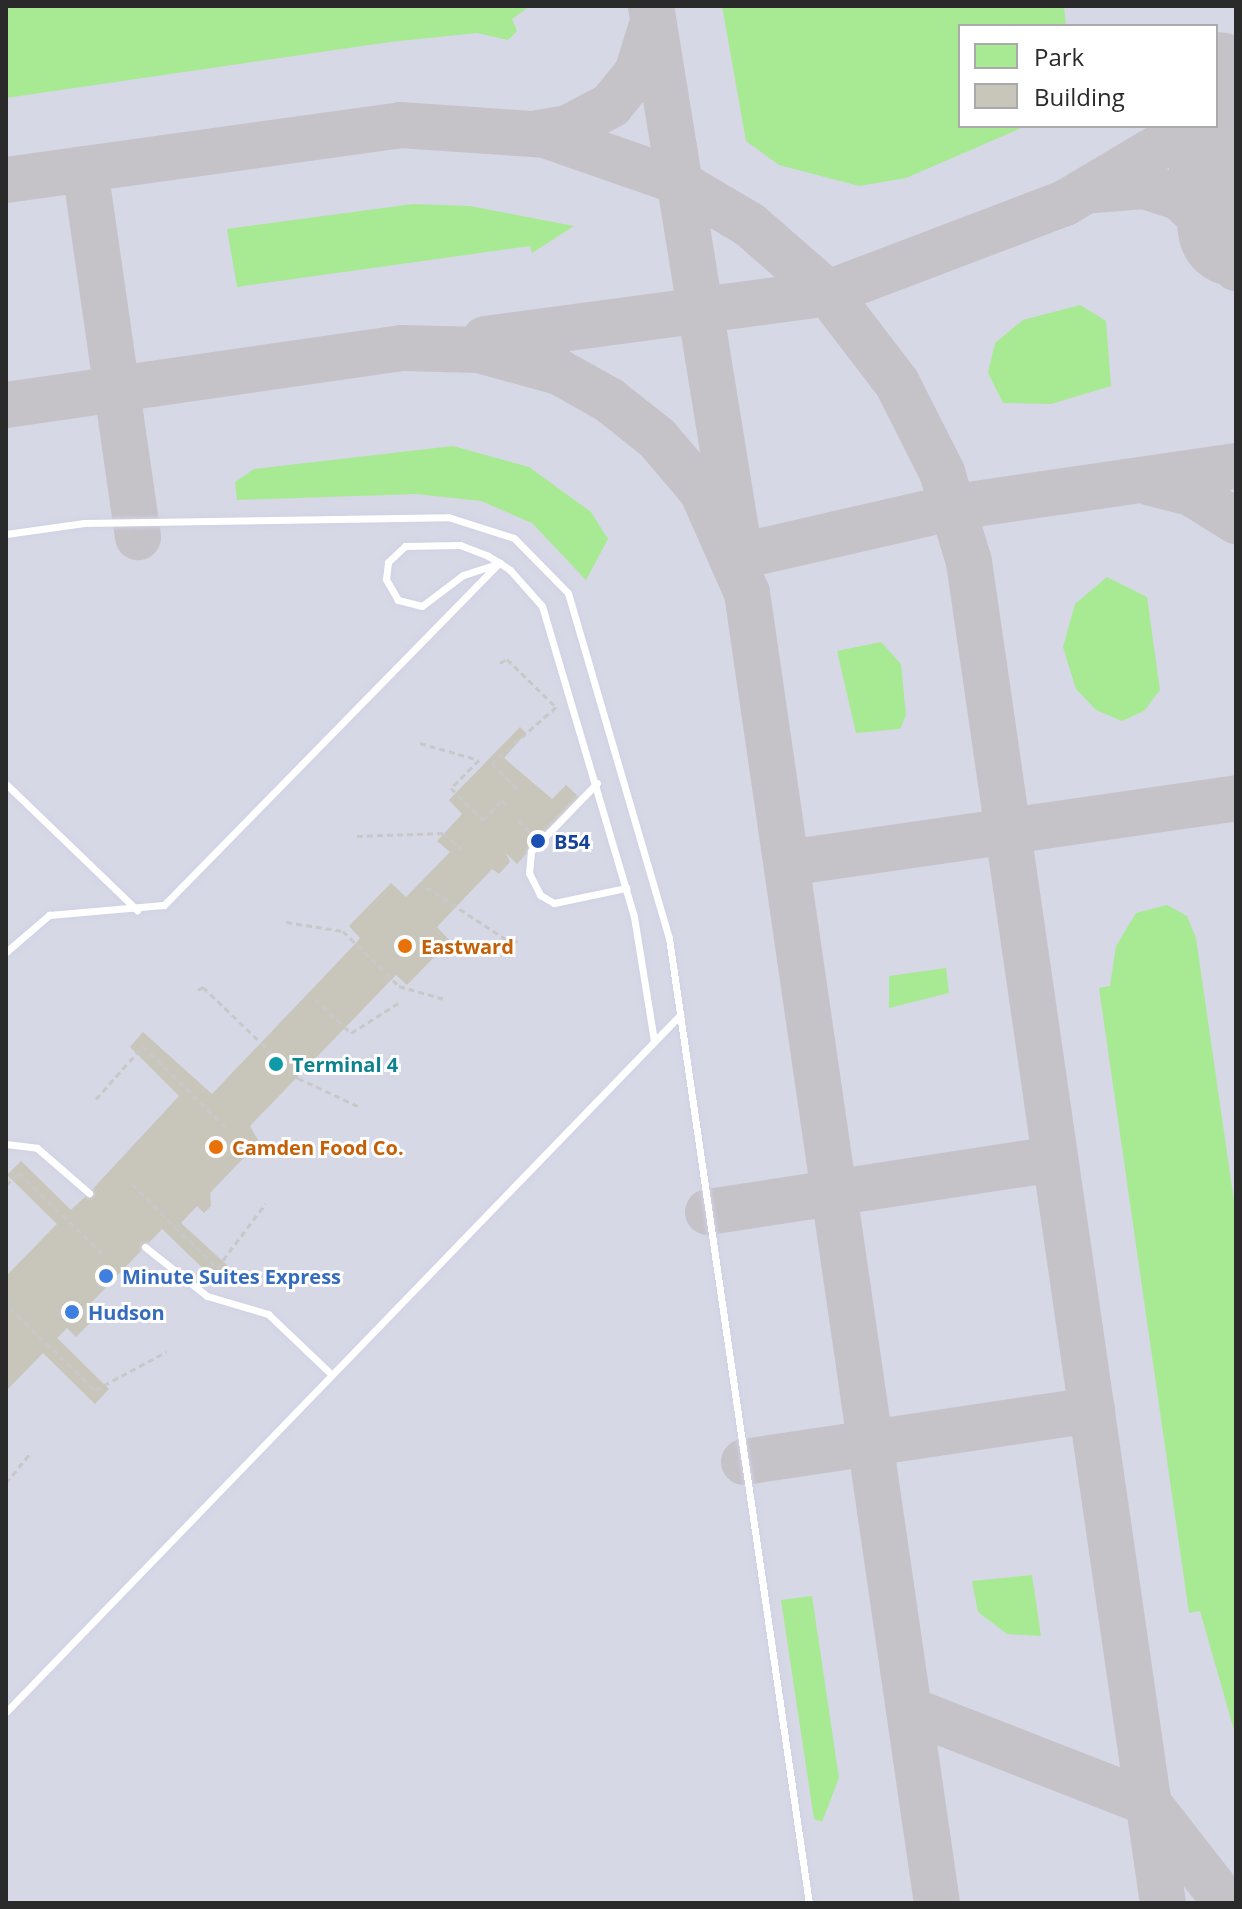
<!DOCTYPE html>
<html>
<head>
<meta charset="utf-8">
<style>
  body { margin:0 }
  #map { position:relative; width:1242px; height:1909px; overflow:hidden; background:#ede7db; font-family:"Open Sans",sans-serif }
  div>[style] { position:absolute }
  .airport>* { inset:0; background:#d6d8e6 }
  .green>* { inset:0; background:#a8e993 }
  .taxiway>* { height:46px; margin:-23px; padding:0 23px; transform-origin:23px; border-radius:23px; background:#c5c2c8 }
  .runway>* { height:116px; margin:-58px; padding:0 58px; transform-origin:58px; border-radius:58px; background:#c5c2c8 }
  .building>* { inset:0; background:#c8c5ba }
  .path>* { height:3px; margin-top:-1.5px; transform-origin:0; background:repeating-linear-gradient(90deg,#c8c8c8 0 6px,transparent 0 10px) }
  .roads { filter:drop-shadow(0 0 2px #d0d2e4) drop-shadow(0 0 2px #d0d2e4) }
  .service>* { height:7px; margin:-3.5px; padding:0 3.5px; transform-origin:3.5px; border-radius:3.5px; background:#fff }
  .dots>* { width:22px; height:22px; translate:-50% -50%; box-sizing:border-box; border:4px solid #fff; border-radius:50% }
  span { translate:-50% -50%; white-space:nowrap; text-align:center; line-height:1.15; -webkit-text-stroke:6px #fff; paint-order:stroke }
  .transit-label { font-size:20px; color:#164399; font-weight:700 }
  .left { translate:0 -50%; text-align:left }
  .food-label { font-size:20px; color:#c56008; font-weight:700 }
  .culture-label { font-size:20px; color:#0d838f; font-weight:700 }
  .shop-label { font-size:20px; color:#366cbe; font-weight:700 }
  .frame { position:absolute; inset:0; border:8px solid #2a2a2a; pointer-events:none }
  .legend { position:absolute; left:958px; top:24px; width:260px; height:104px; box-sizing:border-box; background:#fff; border:2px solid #aaa; margin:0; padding:10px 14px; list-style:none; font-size:24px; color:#2a2a2a }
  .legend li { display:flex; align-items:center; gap:16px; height:40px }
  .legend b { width:40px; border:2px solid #aaa }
</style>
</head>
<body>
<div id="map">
  <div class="airport">
    <div style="clip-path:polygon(evenodd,6px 6px,1236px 6px,1236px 1903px,6px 1903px,6px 6px,960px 26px,1216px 26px,1216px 126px,960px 126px,960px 26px)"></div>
  </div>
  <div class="green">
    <div style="clip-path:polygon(530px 6px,512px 19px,517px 31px,508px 40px,477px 33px,390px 42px,6px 98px,6px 7px)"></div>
    <div style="clip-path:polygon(722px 6px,1064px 6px,1066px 26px,960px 26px,960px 126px,1026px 126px,906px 178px,859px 186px,779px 165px,746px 141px)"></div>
    <div style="clip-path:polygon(413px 204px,470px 206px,574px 226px,532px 253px,530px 246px,237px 287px,227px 229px)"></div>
    <div style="clip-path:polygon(1080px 305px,1106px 321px,1111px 386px,1051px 404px,1003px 403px,988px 373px,995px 343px,1023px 320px)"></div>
    <div style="clip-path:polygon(453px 446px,529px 467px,591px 512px,608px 539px,586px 580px,532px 523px,481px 501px,416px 494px,237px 500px,235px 482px,254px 469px)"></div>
    <div style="clip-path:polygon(1107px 577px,1147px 597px,1160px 690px,1144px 711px,1122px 721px,1096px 710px,1076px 689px,1063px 647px,1075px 604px)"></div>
    <div style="clip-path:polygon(881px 642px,901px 664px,906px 715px,900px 729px,856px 733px,837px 651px)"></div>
    <div style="clip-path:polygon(1167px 905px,1187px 916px,1196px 938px,1236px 1215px,1236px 1737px,1200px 1611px,1189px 1613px,1099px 988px,1110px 986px,1116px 946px,1136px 913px)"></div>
    <div style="clip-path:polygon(946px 968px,949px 993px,889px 1008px,889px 976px)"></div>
    <div style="clip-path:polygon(1032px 1575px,1041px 1636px,1007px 1634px,978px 1612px,972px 1581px)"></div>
    <div style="clip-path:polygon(812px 1596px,839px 1778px,822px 1822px,814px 1819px,781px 1600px)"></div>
  </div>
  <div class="taxiway">
    <div style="left:651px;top:6px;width:531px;rotate:80.79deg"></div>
    <div style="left:1216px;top:110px;width:24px;rotate:-35deg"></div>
    <div style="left:538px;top:133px;width:30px;rotate:-9deg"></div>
    <div style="left:568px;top:128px;width:49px;rotate:-28.1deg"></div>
    <div style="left:611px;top:105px;width:41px;rotate:-50.9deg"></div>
    <div style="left:637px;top:73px;width:47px;rotate:-72.7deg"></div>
    <div style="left:85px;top:169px;width:372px;rotate:81.8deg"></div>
    <div style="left:6px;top:180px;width:398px;rotate:-7.9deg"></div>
    <div style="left:400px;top:125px;width:145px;rotate:3.9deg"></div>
    <div style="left:545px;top:135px;width:137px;rotate:19.2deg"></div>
    <div style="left:674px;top:180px;width:88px;rotate:30.6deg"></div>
    <div style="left:750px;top:225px;width:103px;rotate:41.1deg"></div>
    <div style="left:828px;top:293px;width:113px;rotate:52.5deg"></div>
    <div style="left:897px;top:383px;width:100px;rotate:63.2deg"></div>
    <div style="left:942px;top:472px;width:94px;rotate:73.3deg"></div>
    <div style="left:969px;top:562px;width:1355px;rotate:81.77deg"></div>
    <div style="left:1094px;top:190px;width:50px;rotate:-4.6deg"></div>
    <div style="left:1144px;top:186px;width:38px;rotate:18deg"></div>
    <div style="left:1180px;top:198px;width:58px;rotate:42.2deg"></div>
    <div style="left:1223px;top:237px;width:34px;rotate:67deg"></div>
    <div style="left:485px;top:339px;width:346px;rotate:-7.6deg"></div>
    <div style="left:828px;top:293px;width:254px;rotate:-20.8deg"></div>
    <div style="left:1065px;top:203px;width:150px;rotate:-30.8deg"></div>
    <div style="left:6px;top:405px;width:400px;rotate:-8.2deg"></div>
    <div style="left:402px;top:348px;width:77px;rotate:1.5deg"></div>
    <div style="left:479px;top:350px;width:83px;rotate:15.4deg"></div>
    <div style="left:559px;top:372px;width:57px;rotate:29.2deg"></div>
    <div style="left:609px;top:400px;width:61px;rotate:38.4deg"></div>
    <div style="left:657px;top:438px;width:70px;rotate:49.7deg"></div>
    <div style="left:702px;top:491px;width:111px;rotate:66.2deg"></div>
    <div style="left:747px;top:593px;width:1324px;rotate:81.75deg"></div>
    <div style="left:1151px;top:483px;width:41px;rotate:14deg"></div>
    <div style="left:1191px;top:493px;width:53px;rotate:31.9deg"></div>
    <div style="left:736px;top:557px;width:225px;rotate:-12.9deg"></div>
    <div style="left:955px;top:507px;width:284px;rotate:-8.3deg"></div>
    <div style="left:787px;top:863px;width:454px;rotate:-8.2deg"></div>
    <div style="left:708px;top:1212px;width:351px;rotate:-8.7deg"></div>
    <div style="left:744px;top:1462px;width:352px;rotate:-8.5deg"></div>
    <div style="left:910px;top:1710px;width:256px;rotate:21.3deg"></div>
    <div style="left:1148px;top:1803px;width:127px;rotate:52deg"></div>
  </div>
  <div class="runway">
    <div style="left:1216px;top:90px;width:140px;rotate:81.8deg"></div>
  </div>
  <div class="building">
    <div style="clip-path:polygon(520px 727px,526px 733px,504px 758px,552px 799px,566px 785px,579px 797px,517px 864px,506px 853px,510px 862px,499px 874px,492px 869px,437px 927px,450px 941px,407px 985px,396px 975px,250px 1126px,259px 1142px,210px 1193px,211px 1206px,204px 1213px,197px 1206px,181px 1223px,227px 1265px,213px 1278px,162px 1229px,89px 1305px,99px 1314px,76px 1337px,67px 1328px,57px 1338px,109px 1389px,95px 1404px,43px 1353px,6px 1391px,6px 1276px,57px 1224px,7px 1175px,21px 1161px,71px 1210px,89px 1193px,179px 1096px,130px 1047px,143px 1032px,212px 1094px,356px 943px,360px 938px,349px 926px,391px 883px,406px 897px,450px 852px,437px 841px,462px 814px,449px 800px)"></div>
  </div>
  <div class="path">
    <div style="left:500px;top:663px;width:8px;rotate:-30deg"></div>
    <div style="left:507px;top:659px;width:69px;rotate:44.4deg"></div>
    <div style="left:556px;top:707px;width:85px;rotate:138.8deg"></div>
    <div style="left:492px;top:763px;width:40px;rotate:45deg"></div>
    <div style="left:420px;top:743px;width:61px;rotate:16.1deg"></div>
    <div style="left:479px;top:760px;width:40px;rotate:135deg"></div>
    <div style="left:451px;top:788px;width:45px;rotate:45deg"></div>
    <div style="left:483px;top:820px;width:28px;rotate:-46deg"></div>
    <div style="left:502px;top:800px;width:7px;rotate:45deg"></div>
    <div style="left:518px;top:820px;width:21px;rotate:47deg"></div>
    <div style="left:357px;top:836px;width:87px;rotate:-2deg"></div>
    <div style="left:444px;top:833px;width:25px;rotate:43deg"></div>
    <div style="left:426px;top:887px;width:104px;rotate:33.2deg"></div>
    <div style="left:513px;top:944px;width:8px;rotate:-40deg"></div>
    <div style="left:286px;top:922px;width:58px;rotate:9deg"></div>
    <div style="left:343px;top:931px;width:78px;rotate:44.5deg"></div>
    <div style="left:399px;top:986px;width:47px;rotate:16.1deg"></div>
    <div style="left:198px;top:990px;width:6px;rotate:-31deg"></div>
    <div style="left:203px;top:987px;width:132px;rotate:43.8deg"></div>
    <div style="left:298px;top:1078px;width:68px;rotate:25.1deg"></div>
    <div style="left:315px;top:999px;width:50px;rotate:43.4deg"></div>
    <div style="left:351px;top:1033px;width:58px;rotate:-32.3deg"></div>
    <div style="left:96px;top:1099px;width:71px;rotate:-48.4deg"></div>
    <div style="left:143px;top:1046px;width:115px;rotate:44.6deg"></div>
    <div style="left:132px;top:1184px;width:120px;rotate:44.7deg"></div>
    <div style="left:217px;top:1268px;width:81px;rotate:-53deg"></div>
    <div style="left:6px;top:1185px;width:18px;rotate:-43deg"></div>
    <div style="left:19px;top:1173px;width:117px;rotate:44deg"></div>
    <div style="left:10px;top:1308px;width:118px;rotate:44deg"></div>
    <div style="left:95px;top:1390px;width:81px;rotate:-28.2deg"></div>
    <div style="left:6px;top:1483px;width:38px;rotate:-51deg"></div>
  </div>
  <div class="roads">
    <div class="service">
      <div style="left:6px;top:534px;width:79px;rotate:-8deg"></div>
      <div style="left:84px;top:523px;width:364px;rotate:-0.9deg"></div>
      <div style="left:448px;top:517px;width:69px;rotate:17.7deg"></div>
      <div style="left:514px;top:538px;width:77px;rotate:45.5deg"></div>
      <div style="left:568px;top:593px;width:359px;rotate:73.7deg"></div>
      <div style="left:669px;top:938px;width:975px;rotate:81.75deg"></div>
      <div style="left:500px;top:563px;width:39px;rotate:162deg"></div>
      <div style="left:463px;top:575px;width:51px;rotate:142.9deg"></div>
      <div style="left:422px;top:606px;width:25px;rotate:-166deg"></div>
      <div style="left:398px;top:600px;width:24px;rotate:-120deg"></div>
      <div style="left:386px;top:579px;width:17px;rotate:-83deg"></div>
      <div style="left:388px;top:562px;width:23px;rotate:-43deg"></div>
      <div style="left:405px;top:546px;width:55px;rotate:-1deg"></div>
      <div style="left:460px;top:545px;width:30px;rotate:21deg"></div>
      <div style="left:488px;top:556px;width:14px;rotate:30deg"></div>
      <div style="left:500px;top:563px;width:12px;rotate:35deg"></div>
      <div style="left:510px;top:570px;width:48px;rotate:48.4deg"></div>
      <div style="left:542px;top:606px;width:324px;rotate:73.5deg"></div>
      <div style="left:634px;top:917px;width:126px;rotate:80.8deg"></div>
      <div style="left:597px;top:783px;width:95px;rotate:134.1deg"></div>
      <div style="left:531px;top:851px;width:22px;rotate:95deg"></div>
      <div style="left:529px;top:873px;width:25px;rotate:63deg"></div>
      <div style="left:540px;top:895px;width:16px;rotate:30deg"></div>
      <div style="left:554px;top:903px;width:74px;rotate:-11.8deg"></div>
      <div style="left:6px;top:784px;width:182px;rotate:43.9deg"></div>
      <div style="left:6px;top:952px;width:57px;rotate:-40.7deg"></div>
      <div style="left:49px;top:915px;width:115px;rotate:-5deg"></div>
      <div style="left:164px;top:905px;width:477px;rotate:-45.6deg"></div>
      <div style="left:6px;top:1144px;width:31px;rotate:7deg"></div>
      <div style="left:37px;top:1148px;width:69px;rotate:40.9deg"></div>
      <div style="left:145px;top:1247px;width:79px;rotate:38.3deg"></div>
      <div style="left:207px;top:1296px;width:64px;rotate:16.4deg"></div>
      <div style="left:268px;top:1314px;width:87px;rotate:43.6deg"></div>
      <div style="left:6px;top:1712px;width:970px;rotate:-45.96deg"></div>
    </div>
  </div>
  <div class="dots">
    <div style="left:538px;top:841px;background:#1a4fb4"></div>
    <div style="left:405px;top:946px;background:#e8710a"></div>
    <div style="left:276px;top:1064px;background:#0f9aa8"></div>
    <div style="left:216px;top:1147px;background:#e8710a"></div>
    <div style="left:106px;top:1276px;background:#3f7fe0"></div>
    <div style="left:72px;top:1312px;background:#3f7fe0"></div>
  </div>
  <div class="transit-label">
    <span class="left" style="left:554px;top:841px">B54</span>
  </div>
  <div class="food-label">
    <span class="left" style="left:421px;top:946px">Eastward</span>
    <span class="left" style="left:232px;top:1147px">Camden Food Co.</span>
  </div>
  <div class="culture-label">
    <span class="left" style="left:292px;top:1064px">Terminal 4</span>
  </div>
  <div class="shop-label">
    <span class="left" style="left:122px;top:1276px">Minute Suites Express</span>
    <span class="left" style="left:88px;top:1312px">Hudson</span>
  </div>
  <div class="frame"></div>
  <ul class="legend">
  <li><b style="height:22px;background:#a8e993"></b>Park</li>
  <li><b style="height:22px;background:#c8c5ba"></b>Building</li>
  </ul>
</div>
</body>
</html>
